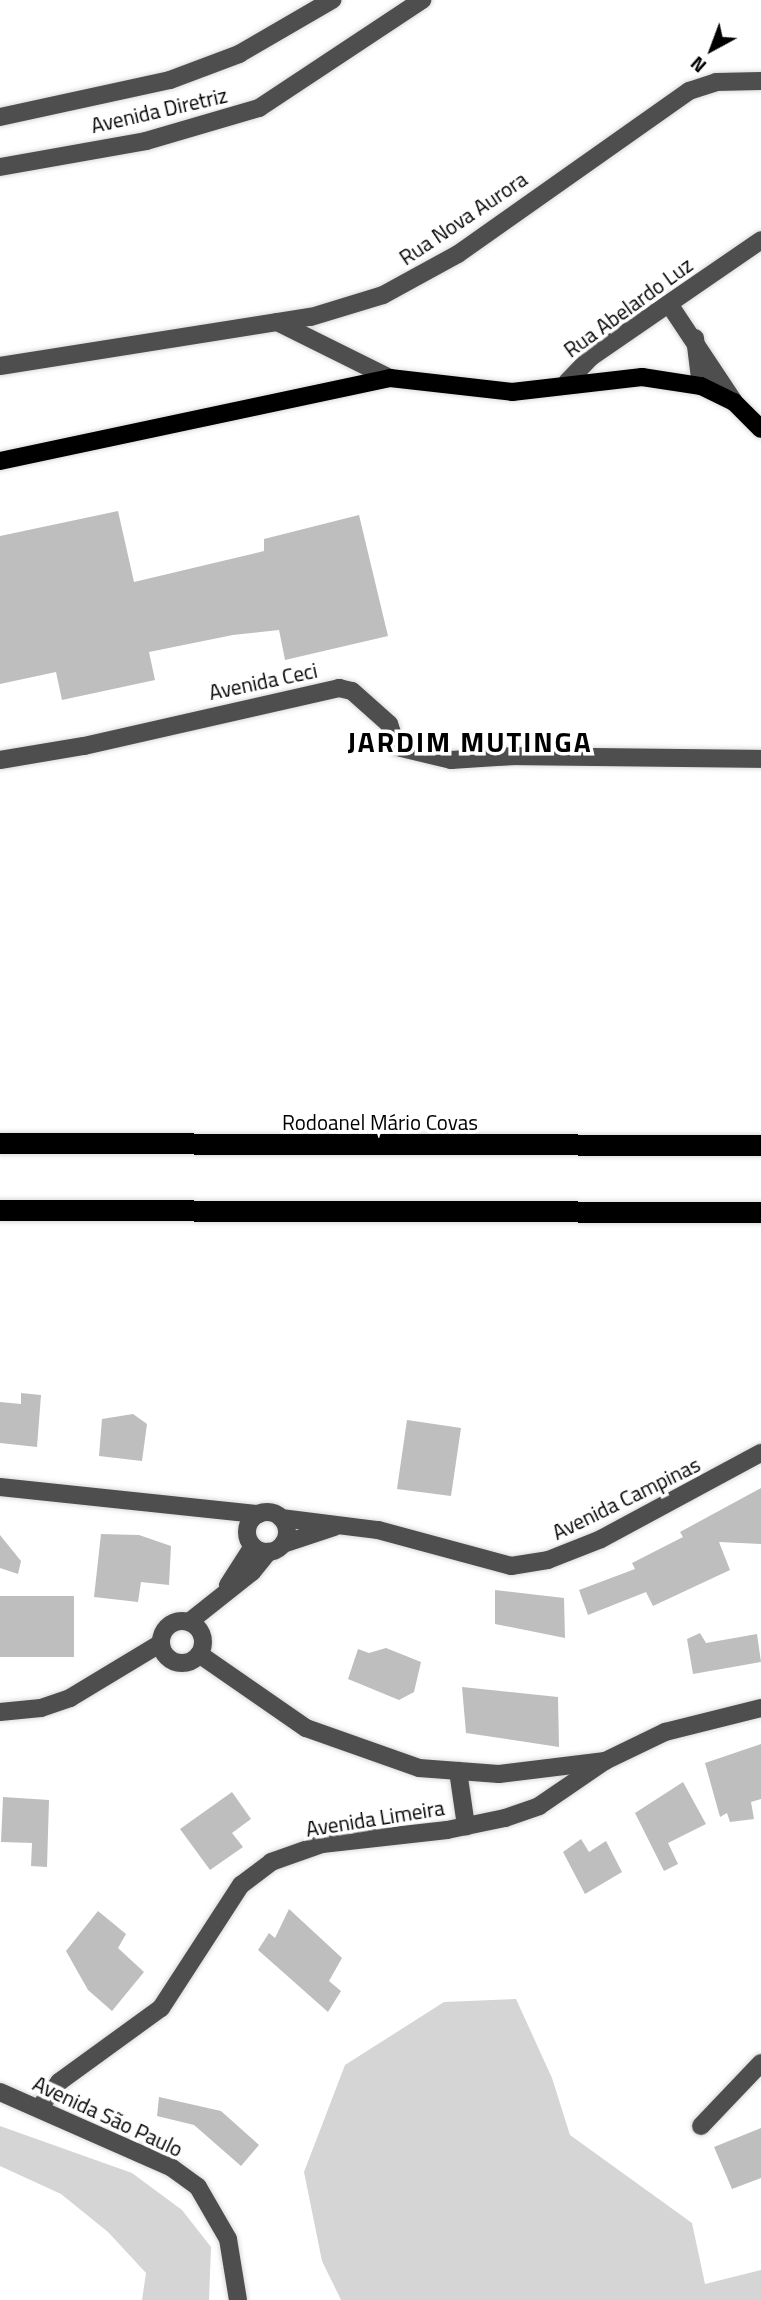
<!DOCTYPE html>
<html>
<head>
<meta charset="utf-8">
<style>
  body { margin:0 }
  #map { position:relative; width:761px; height:2300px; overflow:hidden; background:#fff; font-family:"Titillium Web",sans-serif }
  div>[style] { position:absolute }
  .green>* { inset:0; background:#d5d5d5 }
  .building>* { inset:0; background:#bebebe }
  .roads { filter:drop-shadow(0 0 2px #dbdbdb) drop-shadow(0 0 2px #dbdbdb) }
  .minor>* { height:18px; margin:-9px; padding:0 9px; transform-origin:9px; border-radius:9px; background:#4e4e4e }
  .minor>.ring { margin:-9px; padding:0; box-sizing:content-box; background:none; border:18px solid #4e4e4e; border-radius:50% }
  .major>* { height:18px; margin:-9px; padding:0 9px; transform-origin:9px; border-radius:9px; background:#000 }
  .highway>* { height:21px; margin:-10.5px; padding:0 10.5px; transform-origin:10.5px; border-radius:10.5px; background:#000 }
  span { translate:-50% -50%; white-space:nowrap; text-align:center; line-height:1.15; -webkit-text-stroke:7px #fff; paint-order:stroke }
  .street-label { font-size:21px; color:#000 }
  .district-label { font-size:28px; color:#000; font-weight:700; letter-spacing:2px }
  .north { position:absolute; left:677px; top:14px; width:70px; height:70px; -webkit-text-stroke:5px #fff; paint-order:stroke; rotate:221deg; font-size:19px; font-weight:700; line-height:28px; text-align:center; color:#000 }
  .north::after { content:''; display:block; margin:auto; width:24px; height:32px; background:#000; clip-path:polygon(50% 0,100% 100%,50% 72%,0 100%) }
</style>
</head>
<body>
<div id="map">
  <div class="green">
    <div style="clip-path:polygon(516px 1999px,552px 2078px,570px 2135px,692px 2223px,705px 2284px,761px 2270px,761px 2300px,341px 2300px,322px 2261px,304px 2172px,345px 2065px,444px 2002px)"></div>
    <div style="clip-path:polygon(0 2126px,132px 2173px,182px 2210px,211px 2247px,209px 2300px,142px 2300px,146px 2273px,108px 2232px,61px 2194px,0 2166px)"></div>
  </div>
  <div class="building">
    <div style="clip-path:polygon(118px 511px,134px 582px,264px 551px,264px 539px,359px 515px,388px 636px,285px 660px,279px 630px,233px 635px,149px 652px,155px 680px,62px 700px,56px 672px,0 684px,0 536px)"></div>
    <div style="clip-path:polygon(21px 1393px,41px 1395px,37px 1447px,0 1443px,0 1402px,21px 1404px)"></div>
    <div style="clip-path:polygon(133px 1414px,147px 1424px,142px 1461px,99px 1456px,102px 1419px)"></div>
    <div style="clip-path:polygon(407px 1420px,461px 1428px,451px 1496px,397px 1489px)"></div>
    <div style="clip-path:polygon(761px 1488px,761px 1544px,719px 1542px,730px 1570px,653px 1606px,646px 1592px,588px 1615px,579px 1590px,635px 1569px,632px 1563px,683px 1537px,680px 1532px)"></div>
    <div style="clip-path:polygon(101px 1534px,139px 1535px,171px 1546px,169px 1585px,141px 1582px,138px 1602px,94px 1597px)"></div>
    <div style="clip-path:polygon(0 1535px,21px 1561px,18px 1574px,0 1568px)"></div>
    <div style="clip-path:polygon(495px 1590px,564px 1598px,565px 1638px,495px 1624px)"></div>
    <div style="clip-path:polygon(0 1596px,74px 1596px,74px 1657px,0 1657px)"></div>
    <div style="clip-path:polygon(700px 1633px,706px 1643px,757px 1634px,761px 1662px,693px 1674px,687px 1639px)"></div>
    <div style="clip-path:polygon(386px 1648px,421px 1662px,414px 1692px,399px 1700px,348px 1679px,358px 1649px,369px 1653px)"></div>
    <div style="clip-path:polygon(462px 1687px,558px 1697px,559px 1747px,466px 1733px)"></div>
    <div style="clip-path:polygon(761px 1744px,761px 1799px,751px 1802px,754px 1819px,730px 1822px,727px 1813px,720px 1817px,705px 1763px)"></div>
    <div style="clip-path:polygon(683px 1782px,706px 1824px,668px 1843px,678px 1864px,664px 1871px,635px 1813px)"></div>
    <div style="clip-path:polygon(232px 1792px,251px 1819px,232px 1833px,243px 1847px,210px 1870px,180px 1829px)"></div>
    <div style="clip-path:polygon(3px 1797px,49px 1800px,47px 1867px,31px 1866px,32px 1843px,1px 1842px)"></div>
    <div style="clip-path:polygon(581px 1839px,589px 1852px,606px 1841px,622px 1872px,585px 1894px,563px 1852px)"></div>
    <div style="clip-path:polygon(289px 1909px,342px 1958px,329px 1981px,341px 1991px,328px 2012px,258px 1950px,269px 1933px,275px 1938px)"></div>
    <div style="clip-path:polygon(98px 1911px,126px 1934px,118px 1948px,144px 1972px,112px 2011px,88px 1990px,66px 1951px)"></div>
    <div style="clip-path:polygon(159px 2097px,221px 2111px,259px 2145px,241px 2166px,194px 2125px,157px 2116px)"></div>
    <div style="clip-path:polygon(761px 2128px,761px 2178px,732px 2189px,714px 2147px)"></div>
  </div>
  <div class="roads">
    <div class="minor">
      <div style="left:0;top:117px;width:174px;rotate:-12.3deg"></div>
      <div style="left:170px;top:80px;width:74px;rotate:-20.6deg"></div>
      <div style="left:239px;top:54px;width:108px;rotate:-30.1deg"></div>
      <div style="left:0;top:167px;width:148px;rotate:-10.1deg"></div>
      <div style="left:146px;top:141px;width:118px;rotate:-16.3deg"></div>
      <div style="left:259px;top:108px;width:196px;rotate:-33.5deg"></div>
      <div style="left:669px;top:304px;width:118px;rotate:56.4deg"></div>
      <div style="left:277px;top:322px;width:126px;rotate:26.4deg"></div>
      <div style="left:695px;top:338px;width:48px;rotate:82.9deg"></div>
      <div style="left:0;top:366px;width:315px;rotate:-9deg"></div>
      <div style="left:311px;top:317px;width:75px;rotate:-17deg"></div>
      <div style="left:383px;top:295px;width:85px;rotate:-28.7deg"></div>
      <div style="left:458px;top:254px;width:283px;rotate:-35.2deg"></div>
      <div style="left:689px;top:91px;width:28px;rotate:-18deg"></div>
      <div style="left:716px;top:82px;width:45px;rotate:-1.3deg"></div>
      <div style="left:567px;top:382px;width:35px;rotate:-46deg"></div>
      <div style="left:591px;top:357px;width:206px;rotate:-34.5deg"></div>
      <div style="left:0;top:760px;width:85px;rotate:-9.5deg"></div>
      <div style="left:84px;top:746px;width:262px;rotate:-12.8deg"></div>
      <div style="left:339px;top:688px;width:13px;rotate:13deg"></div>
      <div style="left:352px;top:691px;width:50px;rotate:41.7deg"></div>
      <div style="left:389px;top:724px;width:24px;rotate:71deg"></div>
      <div style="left:397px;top:747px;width:56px;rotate:13.5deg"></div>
      <div style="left:451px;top:760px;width:64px;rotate:-3.6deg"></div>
      <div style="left:515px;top:756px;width:246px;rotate:0.7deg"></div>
      <div style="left:0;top:1487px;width:260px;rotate:6deg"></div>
      <div class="ring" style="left:247px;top:1512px;width:22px;height:22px"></div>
      <div style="left:281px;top:1518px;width:98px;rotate:7.1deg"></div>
      <div style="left:378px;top:1530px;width:138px;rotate:15.1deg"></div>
      <div style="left:511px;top:1566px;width:37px;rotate:-9deg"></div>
      <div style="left:548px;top:1560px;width:57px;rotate:-21.6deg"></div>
      <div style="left:601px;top:1539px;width:182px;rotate:-28.3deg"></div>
      <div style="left:283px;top:1544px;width:54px;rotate:-18.4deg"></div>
      <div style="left:228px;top:1585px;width:46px;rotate:-57.3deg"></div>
      <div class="ring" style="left:161px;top:1621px;width:24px;height:24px"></div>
      <div style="left:189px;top:1622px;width:80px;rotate:-38.4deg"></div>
      <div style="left:252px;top:1572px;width:26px;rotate:-51deg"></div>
      <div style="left:199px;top:1654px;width:130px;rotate:34.7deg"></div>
      <div style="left:306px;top:1728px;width:120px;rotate:19.5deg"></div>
      <div style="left:419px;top:1768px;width:80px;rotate:4.3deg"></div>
      <div style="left:499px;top:1774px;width:107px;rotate:-7deg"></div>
      <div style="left:0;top:1712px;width:41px;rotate:-5.6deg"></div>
      <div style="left:41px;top:1708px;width:31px;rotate:-19deg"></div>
      <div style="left:70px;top:1698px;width:106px;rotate:-31.1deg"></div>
      <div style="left:458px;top:1771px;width:56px;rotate:81.7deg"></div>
      <div style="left:0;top:2092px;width:188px;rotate:23.8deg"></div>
      <div style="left:172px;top:2168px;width:32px;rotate:36deg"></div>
      <div style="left:198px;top:2187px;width:60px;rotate:60deg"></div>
      <div style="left:228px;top:2239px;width:62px;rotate:80.7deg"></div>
      <div style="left:39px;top:2108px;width:33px;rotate:-52deg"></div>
      <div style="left:59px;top:2082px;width:126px;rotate:-36deg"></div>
      <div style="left:161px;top:2008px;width:147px;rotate:-57deg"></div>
      <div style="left:241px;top:1885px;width:38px;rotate:-37deg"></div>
      <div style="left:271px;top:1862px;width:54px;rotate:-19.4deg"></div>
      <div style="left:322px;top:1844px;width:126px;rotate:-6.4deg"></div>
      <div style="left:447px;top:1830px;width:59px;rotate:-11.7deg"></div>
      <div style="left:505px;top:1818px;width:36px;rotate:-19deg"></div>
      <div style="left:539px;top:1806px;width:80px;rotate:-34.3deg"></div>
      <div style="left:605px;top:1761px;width:67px;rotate:-25.8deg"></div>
      <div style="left:665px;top:1732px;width:99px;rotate:-14deg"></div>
      <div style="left:701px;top:2126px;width:87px;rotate:-46.4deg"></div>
    </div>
    <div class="major">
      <div style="left:0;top:461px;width:399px;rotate:-12deg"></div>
      <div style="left:390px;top:378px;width:123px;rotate:6.5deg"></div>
      <div style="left:512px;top:392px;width:131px;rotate:-6.6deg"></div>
      <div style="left:642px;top:377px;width:60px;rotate:8.7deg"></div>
      <div style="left:701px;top:386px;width:37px;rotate:26deg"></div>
      <div style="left:734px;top:402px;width:38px;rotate:45deg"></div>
    </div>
    <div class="highway">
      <div style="left:0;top:1143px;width:761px;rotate:0.15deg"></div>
      <div style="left:0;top:1210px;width:761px;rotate:0.15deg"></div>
    </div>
  </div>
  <div class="street-label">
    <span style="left:159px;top:110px;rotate:-13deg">Avenida Diretriz</span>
    <span style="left:463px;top:218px;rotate:-34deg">Rua Nova Aurora</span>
    <span style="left:628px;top:307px;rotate:-36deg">Rua Abelardo Luz</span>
    <span style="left:263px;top:681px;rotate:-12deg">Avenida Ceci</span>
    <span style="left:380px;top:1122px">Rodoanel Mário Covas</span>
    <span style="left:626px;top:1498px;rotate:-26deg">Avenida Campinas</span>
    <span style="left:375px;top:1818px;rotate:-9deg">Avenida Limeira</span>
    <span style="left:108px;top:2116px;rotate:25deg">Avenida São Paulo</span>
  </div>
  <div class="district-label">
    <span style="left:470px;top:742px">JARDIM MUTINGA</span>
  </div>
  <div class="north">N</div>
</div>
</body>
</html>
